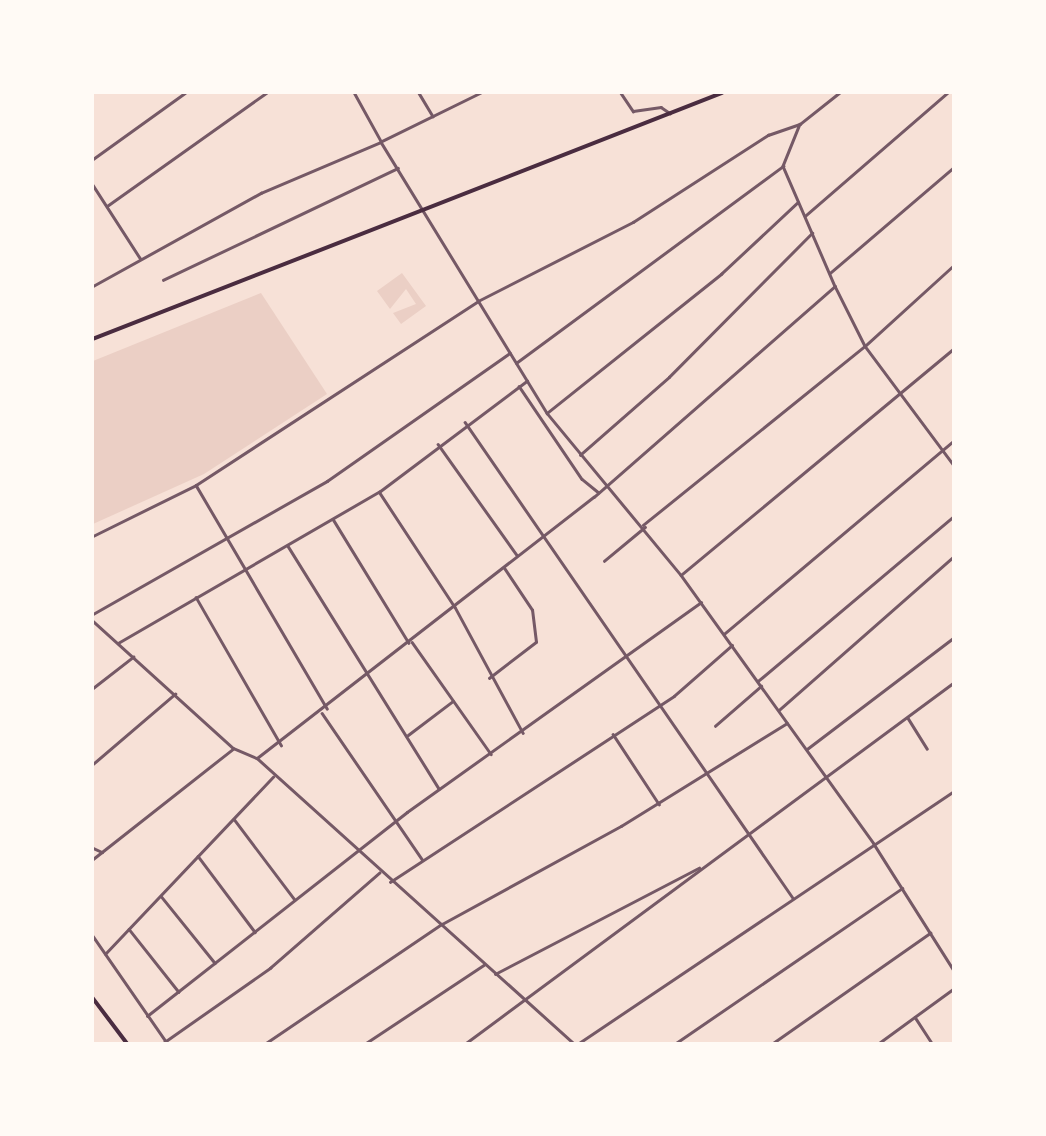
<!DOCTYPE html>
<html>
<head>
<meta charset="utf-8">
<style>
  body { margin:0 }
  #map { position:relative; width:1046px; height:1136px; overflow:hidden; background:#f7e1d7; font-family:"Nunito Sans",sans-serif }
  div>[style] { position:absolute }
  .green>* { inset:0; background:#ebcfc5 }
  .minor>* { height:2.5px; margin:-1.25px; padding:0 1.25px; transform-origin:1.25px; border-radius:1.25px; background:#755966 }
  .secondary>* { height:3.5px; margin:-1.75px; padding:0 1.75px; transform-origin:1.75px; border-radius:1.75px; background:#4a2c40 }
  span { translate:-50% -50%; white-space:nowrap; text-align:center; line-height:1.15; -webkit-text-stroke:5px #fffaf5; paint-order:stroke }
  .frame { position:absolute; inset:0; border:94px solid #fffaf5; pointer-events:none }
</style>
</head>
<body>
<div id="map">
  <div class="green">
    <div style="clip-path:polygon(402px 273px,426px 306px,401px 324px,393px 313px,416px 304px,406px 289px,390px 309px,377px 291px)"></div>
    <div style="clip-path:polygon(261px 293px,327px 394px,204px 474px,93px 524px,93px 361px)"></div>
  </div>
  <div class="minor">
    <div style="left:419px;top:93px;width:27px;rotate:59deg"></div>
    <div style="left:481px;top:93px;width:111px;rotate:153.9deg"></div>
    <div style="left:381px;top:142px;width:318px;rotate:58.5deg"></div>
    <div style="left:547px;top:413px;width:210px;rotate:50.4deg"></div>
    <div style="left:681px;top:575px;width:331px;rotate:54.3deg"></div>
    <div style="left:874px;top:844px;width:148px;rotate:57.7deg"></div>
    <div style="left:621px;top:93px;width:22px;rotate:56deg"></div>
    <div style="left:633px;top:111px;width:28px;rotate:-8deg"></div>
    <div style="left:661px;top:107px;width:11px;rotate:34deg"></div>
    <div style="left:800px;top:124px;width:45px;rotate:112deg"></div>
    <div style="left:783px;top:166px;width:131px;rotate:66.6deg"></div>
    <div style="left:835px;top:286px;width:67px;rotate:63.4deg"></div>
    <div style="left:865px;top:346px;width:147px;rotate:53.3deg"></div>
    <div style="left:93px;top:159px;width:113px;rotate:-35.7deg"></div>
    <div style="left:93px;top:185px;width:87px;rotate:57.2deg"></div>
    <div style="left:107px;top:206px;width:195px;rotate:-35.4deg"></div>
    <div style="left:805px;top:216px;width:188px;rotate:-40.9deg"></div>
    <div style="left:830px;top:273px;width:162px;rotate:-40.5deg"></div>
    <div style="left:163px;top:280px;width:260px;rotate:-25.5deg"></div>
    <div style="left:93px;top:286px;width:192px;rotate:-29deg"></div>
    <div style="left:261px;top:193px;width:130px;rotate:-23deg"></div>
    <div style="left:381px;top:142px;width:56px;rotate:-118.9deg"></div>
    <div style="left:516px;top:363px;width:332px;rotate:-36.4deg"></div>
    <div style="left:519px;top:386px;width:112px;rotate:55.9deg"></div>
    <div style="left:582px;top:479px;width:21px;rotate:39deg"></div>
    <div style="left:547px;top:413px;width:223px;rotate:-38.6deg"></div>
    <div style="left:721px;top:274px;width:105px;rotate:-43.1deg"></div>
    <div style="left:465px;top:422px;width:578px;rotate:55.43deg"></div>
    <div style="left:438px;top:444px;width:136px;rotate:54.6deg"></div>
    <div style="left:580px;top:455px;width:118px;rotate:-41.2deg"></div>
    <div style="left:669px;top:377px;width:203px;rotate:-45.2deg"></div>
    <div style="left:196px;top:485px;width:259px;rotate:59.6deg"></div>
    <div style="left:380px;top:493px;width:136px;rotate:56.7deg"></div>
    <div style="left:455px;top:607px;width:143px;rotate:61.6deg"></div>
    <div style="left:333px;top:519px;width:145px;rotate:58.5deg"></div>
    <div style="left:643px;top:525px;width:285px;rotate:-38.9deg"></div>
    <div style="left:865px;top:346px;width:119px;rotate:-42.3deg"></div>
    <div style="left:93px;top:536px;width:115px;rotate:-26.3deg"></div>
    <div style="left:196px;top:485px;width:337px;rotate:-33.1deg"></div>
    <div style="left:478px;top:301px;width:174px;rotate:-27deg"></div>
    <div style="left:633px;top:222px;width:161px;rotate:-32.8deg"></div>
    <div style="left:768px;top:135px;width:34px;rotate:-19deg"></div>
    <div style="left:800px;top:124px;width:50px;rotate:-38.5deg"></div>
    <div style="left:288px;top:546px;width:286px;rotate:58.1deg"></div>
    <div style="left:604px;top:561px;width:53px;rotate:-39.7deg"></div>
    <div style="left:681px;top:575px;width:354px;rotate:-39.7deg"></div>
    <div style="left:196px;top:597px;width:171px;rotate:60.1deg"></div>
    <div style="left:93px;top:614px;width:269px;rotate:-29.6deg"></div>
    <div style="left:327px;top:481px;width:223px;rotate:-35deg"></div>
    <div style="left:93px;top:621px;width:189px;rotate:42.2deg"></div>
    <div style="left:233px;top:748px;width:26px;rotate:23deg"></div>
    <div style="left:257px;top:758px;width:426px;rotate:42deg"></div>
    <div style="left:724px;top:634px;width:299px;rotate:-40.1deg"></div>
    <div style="left:412px;top:642px;width:137px;rotate:54.8deg"></div>
    <div style="left:118px;top:643px;width:302px;rotate:-30.1deg"></div>
    <div style="left:379px;top:492px;width:185px;rotate:-36.9deg"></div>
    <div style="left:489px;top:678px;width:59px;rotate:-37.5deg"></div>
    <div style="left:536px;top:642px;width:32px;rotate:-97deg"></div>
    <div style="left:532px;top:610px;width:50px;rotate:-123.7deg"></div>
    <div style="left:758px;top:681px;width:255px;rotate:-40.1deg"></div>
    <div style="left:93px;top:688px;width:51px;rotate:-37.8deg"></div>
    <div style="left:779px;top:710px;width:232px;rotate:-41.3deg"></div>
    <div style="left:322px;top:713px;width:177px;rotate:55.6deg"></div>
    <div style="left:908px;top:718px;width:36px;rotate:58deg"></div>
    <div style="left:715px;top:726px;width:61px;rotate:-41deg"></div>
    <div style="left:613px;top:734px;width:84px;rotate:56.7deg"></div>
    <div style="left:408px;top:735px;width:56px;rotate:-37.1deg"></div>
    <div style="left:807px;top:749px;width:183px;rotate:-37.2deg"></div>
    <div style="left:257px;top:758px;width:426px;rotate:-37.8deg"></div>
    <div style="left:594px;top:497px;width:320px;rotate:-41.2deg"></div>
    <div style="left:93px;top:764px;width:108px;rotate:-40.5deg"></div>
    <div style="left:234px;top:819px;width:101px;rotate:53deg"></div>
    <div style="left:93px;top:848px;width:10px;rotate:24deg"></div>
    <div style="left:198px;top:856px;width:95px;rotate:53.1deg"></div>
    <div style="left:93px;top:859px;width:178px;rotate:-38.2deg"></div>
    <div style="left:390px;top:882px;width:339px;rotate:-33.2deg"></div>
    <div style="left:674px;top:696px;width:77px;rotate:-41.3deg"></div>
    <div style="left:161px;top:896px;width:86px;rotate:51.1deg"></div>
    <div style="left:129px;top:929px;width:80px;rotate:51.6deg"></div>
    <div style="left:93px;top:936px;width:130px;rotate:55.3deg"></div>
    <div style="left:105px;top:954px;width:244px;rotate:-46.5deg"></div>
    <div style="left:495px;top:974px;width:230px;rotate:-27.5deg"></div>
    <div style="left:147px;top:1016px;width:330px;rotate:-38.1deg"></div>
    <div style="left:407px;top:812px;width:361px;rotate:-35.5deg"></div>
    <div style="left:915px;top:1017px;width:31px;rotate:57deg"></div>
    <div style="left:163px;top:1043px;width:131px;rotate:-35deg"></div>
    <div style="left:270px;top:968px;width:145px;rotate:-41.1deg"></div>
    <div style="left:266px;top:1043px;width:212px;rotate:-34.1deg"></div>
    <div style="left:442px;top:924px;width:204px;rotate:-28.7deg"></div>
    <div style="left:621px;top:826px;width:195px;rotate:-31.8deg"></div>
    <div style="left:366px;top:1043px;width:141px;rotate:-33.5deg"></div>
    <div style="left:466px;top:1043px;width:606px;rotate:-36.47deg"></div>
    <div style="left:579px;top:1043px;width:450px;rotate:-33.9deg"></div>
    <div style="left:676px;top:1043px;width:274px;rotate:-34.4deg"></div>
    <div style="left:773px;top:1043px;width:192px;rotate:-35deg"></div>
    <div style="left:879px;top:1043px;width:92px;rotate:-36.1deg"></div>
  </div>
  <div class="secondary">
    <div style="left:93px;top:339px;width:675px;rotate:-21.36deg"></div>
    <div style="left:93px;top:998px;width:56px;rotate:52.9deg"></div>
  </div>
  <div class="frame"></div>
</div>
</body>
</html>
